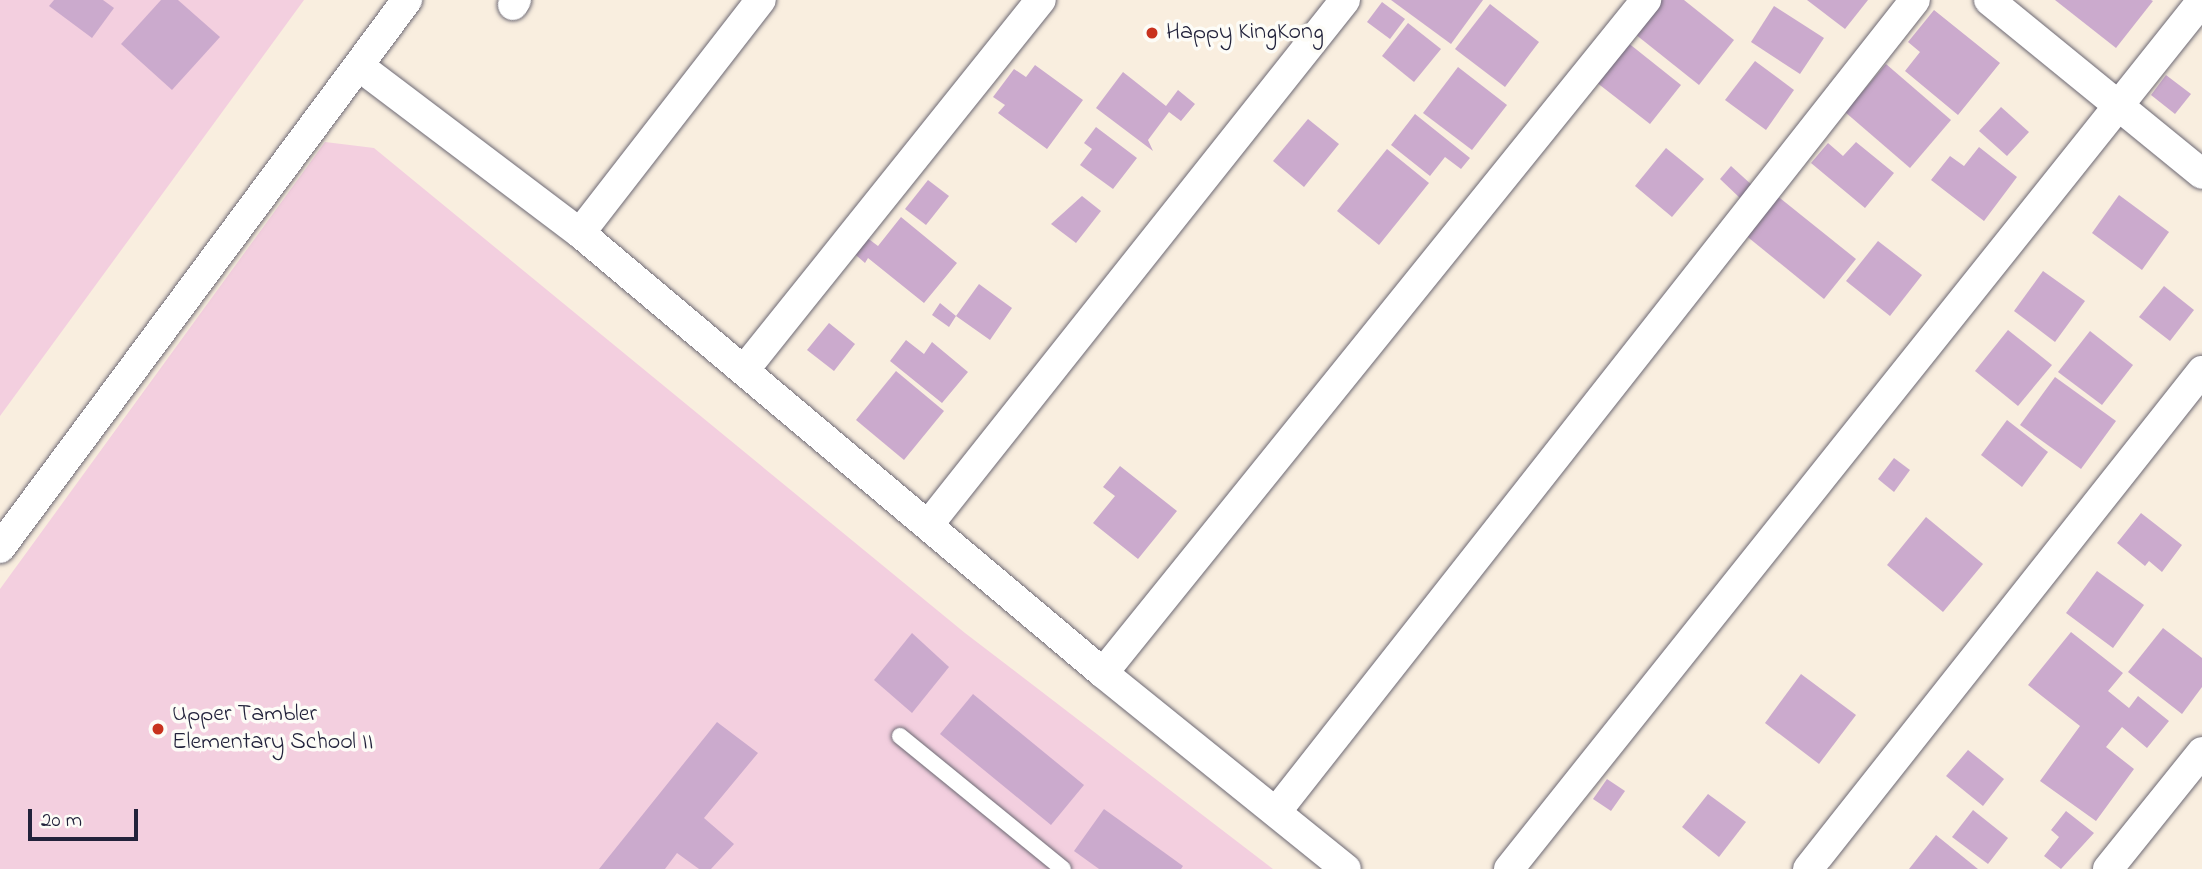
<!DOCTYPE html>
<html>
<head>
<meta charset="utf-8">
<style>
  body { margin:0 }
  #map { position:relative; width:2202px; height:869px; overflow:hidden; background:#f9eedf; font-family:"Indie Flower",sans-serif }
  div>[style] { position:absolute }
  .built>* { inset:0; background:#f3cfdf }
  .building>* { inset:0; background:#cbaacd }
  .roads { filter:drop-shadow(0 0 2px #6d6974) drop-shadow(0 0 2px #6d6974) }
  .service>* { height:16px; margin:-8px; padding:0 8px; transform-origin:8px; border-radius:8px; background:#fff }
  .minor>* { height:30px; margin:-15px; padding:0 15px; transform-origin:15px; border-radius:15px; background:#fff }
  .dots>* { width:19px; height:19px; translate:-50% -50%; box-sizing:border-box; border:4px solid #fdfcf7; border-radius:50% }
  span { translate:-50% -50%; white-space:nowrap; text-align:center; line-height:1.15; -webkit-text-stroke:7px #fdfcf7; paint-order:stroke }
  .poi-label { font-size:24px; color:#22223b }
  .left { translate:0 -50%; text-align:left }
  .scale { position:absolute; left:28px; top:809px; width:110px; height:32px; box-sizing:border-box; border:4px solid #22223b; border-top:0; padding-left:9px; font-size:21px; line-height:24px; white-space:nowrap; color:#22223b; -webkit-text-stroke:5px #fdfcf7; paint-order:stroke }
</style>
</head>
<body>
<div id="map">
  <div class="built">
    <div style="clip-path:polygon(0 0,304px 0,0 416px)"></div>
    <div style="clip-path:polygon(325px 142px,374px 148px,965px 633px,1273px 869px,0 869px,0 589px)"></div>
  </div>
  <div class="building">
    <div style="clip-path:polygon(54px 0,103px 0,114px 8px,92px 38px,49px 6px)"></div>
    <div style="clip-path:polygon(161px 0,178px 0,220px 37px,172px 90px,121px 44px)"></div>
    <div style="clip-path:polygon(1391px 0,1483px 0,1451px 44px)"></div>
    <div style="clip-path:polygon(1662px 0,1684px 0,1734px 40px,1699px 85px,1635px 34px)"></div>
    <div style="clip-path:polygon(1807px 0,1868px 0,1845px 29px)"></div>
    <div style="clip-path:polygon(2055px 0,2151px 0,2153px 1px,2116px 48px)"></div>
    <div style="clip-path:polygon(1382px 2px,1405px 19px,1390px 39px,1367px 22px)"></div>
    <div style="clip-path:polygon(1490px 4px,1539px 42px,1505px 87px,1455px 49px)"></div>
    <div style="clip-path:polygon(1774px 6px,1824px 38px,1800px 74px,1751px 42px)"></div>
    <div style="clip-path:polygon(1934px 10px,2000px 63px,1958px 115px,1905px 71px,1920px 52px,1908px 42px)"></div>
    <div style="clip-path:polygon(1408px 23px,1441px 49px,1414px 82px,1382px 56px)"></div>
    <div style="clip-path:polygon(1627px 42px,1681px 85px,1650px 124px,1596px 82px)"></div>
    <div style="clip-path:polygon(1755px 61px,1794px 90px,1766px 130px,1725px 100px)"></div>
    <div style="clip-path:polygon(1886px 64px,1951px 120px,1910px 168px,1845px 112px)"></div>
    <div style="clip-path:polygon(1035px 65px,1083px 100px,1047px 149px,998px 113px,1005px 105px,993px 97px,1014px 69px,1026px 77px)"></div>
    <div style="clip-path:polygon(1458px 67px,1507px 105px,1472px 150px,1423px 113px)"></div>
    <div style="clip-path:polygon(1123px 72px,1166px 106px,1178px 90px,1195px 104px,1181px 121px,1169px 112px,1148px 140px,1153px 151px,1096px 108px)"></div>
    <div style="clip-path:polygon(2166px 75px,2191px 94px,2175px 114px,2151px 95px)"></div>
    <div style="clip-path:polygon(2001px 107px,2029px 132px,2007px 156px,1979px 131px)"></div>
    <div style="clip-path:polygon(1415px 114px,1470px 158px,1461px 169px,1445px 157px,1430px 176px,1391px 145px)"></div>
    <div style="clip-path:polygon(1308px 119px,1339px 144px,1304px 187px,1273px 161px)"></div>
    <div style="clip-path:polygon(1096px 127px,1137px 158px,1113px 189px,1080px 165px,1092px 149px,1084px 143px)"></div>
    <div style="clip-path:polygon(1856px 142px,1894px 173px,1865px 208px,1811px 163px,1828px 143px,1843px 156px)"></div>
    <div style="clip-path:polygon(1979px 147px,2017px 177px,1984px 221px,1931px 180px,1950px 156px,1964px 166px)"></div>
    <div style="clip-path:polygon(1666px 148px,1704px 179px,1672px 217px,1635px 186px)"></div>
    <div style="clip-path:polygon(1387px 149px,1429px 183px,1379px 245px,1337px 211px)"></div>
    <div style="clip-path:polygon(1731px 166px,1753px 186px,1741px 199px,1720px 179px)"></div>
    <div style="clip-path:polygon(928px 180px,949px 196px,926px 225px,905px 209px)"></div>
    <div style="clip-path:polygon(1775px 194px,1856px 259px,1824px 299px,1744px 234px)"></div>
    <div style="clip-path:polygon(2119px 195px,2169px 232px,2142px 270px,2092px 233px)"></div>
    <div style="clip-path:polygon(1082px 196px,1101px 211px,1076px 243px,1051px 224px)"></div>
    <div style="clip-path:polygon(901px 217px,957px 263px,924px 303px,868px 258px,865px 263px,849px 249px,862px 234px,878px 246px)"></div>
    <div style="clip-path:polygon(1878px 241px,1922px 275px,1890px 316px,1846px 281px)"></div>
    <div style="clip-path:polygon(2043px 271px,2085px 301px,2055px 342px,2014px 311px)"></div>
    <div style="clip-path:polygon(979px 284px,1012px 308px,990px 340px,956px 316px,949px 327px,932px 315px,940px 303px,956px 316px)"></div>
    <div style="clip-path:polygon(2164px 286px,2194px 310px,2170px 341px,2139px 317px)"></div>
    <div style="clip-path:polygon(829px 323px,855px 344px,834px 371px,807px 350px)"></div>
    <div style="clip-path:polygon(2008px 330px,2052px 365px,2018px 406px,1975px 371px)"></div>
    <div style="clip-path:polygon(2090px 331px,2133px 365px,2102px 405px,2058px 372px)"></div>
    <div style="clip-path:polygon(906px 340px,924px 354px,932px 342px,968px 372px,942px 403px,890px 361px)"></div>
    <div style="clip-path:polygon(896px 371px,944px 411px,904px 460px,856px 420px)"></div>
    <div style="clip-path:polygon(2055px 377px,2116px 421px,2081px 469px,2020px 425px)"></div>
    <div style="clip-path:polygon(2007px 420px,2048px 452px,2022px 487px,1981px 455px)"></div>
    <div style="clip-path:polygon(1894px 458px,1910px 470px,1894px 492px,1878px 479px)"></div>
    <div style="clip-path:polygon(1120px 466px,1177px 511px,1138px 559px,1093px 523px,1115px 496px,1103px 487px)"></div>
    <div style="clip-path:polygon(2141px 513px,2182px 545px,2162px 572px,2149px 561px,2145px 566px,2117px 543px)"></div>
    <div style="clip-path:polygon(1926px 517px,1983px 564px,1943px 612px,1887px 565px)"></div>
    <div style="clip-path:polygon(2097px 571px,2144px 605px,2113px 648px,2066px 613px)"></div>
    <div style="clip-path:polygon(2163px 628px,2202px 658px,2202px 687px,2182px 714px,2128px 672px)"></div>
    <div style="clip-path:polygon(2071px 632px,2123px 673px,2108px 691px,2129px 708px,2138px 696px,2169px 721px,2147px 748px,2122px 727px,2106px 747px,2134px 769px,2096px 821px,2040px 781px,2080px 726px,2028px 685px)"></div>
    <div style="clip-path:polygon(912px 633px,949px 667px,912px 713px,874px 680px)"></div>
    <div style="clip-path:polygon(1801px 674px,1856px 715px,1819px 764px,1765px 723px)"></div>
    <div style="clip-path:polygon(973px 694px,1084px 785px,1051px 825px,940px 734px)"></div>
    <div style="clip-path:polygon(717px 722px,758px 753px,704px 818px,734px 844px,711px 869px,699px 869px,677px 853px,665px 869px,599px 869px)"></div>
    <div style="clip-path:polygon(1968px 750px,2004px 779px,1983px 806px,1946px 776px)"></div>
    <div style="clip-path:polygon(1607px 779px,1625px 791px,1611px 811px,1593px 799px)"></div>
    <div style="clip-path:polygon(1708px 794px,1746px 822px,1719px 857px,1682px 827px)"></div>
    <div style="clip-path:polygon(1104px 809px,1183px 866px,1181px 869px,1099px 869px,1074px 851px)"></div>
    <div style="clip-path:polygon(1973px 810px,2008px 838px,1988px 864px,1952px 837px)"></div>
    <div style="clip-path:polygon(2066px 811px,2094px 833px,2061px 869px,2044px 856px,2059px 837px,2051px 830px)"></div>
    <div style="clip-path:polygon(1936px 835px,1978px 869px,1909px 869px)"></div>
  </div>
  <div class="roads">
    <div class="service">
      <div style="left:900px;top:736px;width:210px;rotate:39.2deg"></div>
    </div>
    <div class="minor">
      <div style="left:1989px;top:0;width:275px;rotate:39.2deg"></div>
      <div style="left:513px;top:5px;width:6px;rotate:-59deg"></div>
      <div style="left:359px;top:66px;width:277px;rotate:37.1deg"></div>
      <div style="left:580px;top:233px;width:683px;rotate:40.07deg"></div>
      <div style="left:1103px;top:673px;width:312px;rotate:38.9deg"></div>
      <div style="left:580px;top:233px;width:295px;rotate:-52.2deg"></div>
      <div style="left:745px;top:369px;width:473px;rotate:-51.3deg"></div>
      <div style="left:929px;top:524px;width:669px;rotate:-51.55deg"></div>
      <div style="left:0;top:548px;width:683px;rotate:-53.4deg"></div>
      <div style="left:1103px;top:673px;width:865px;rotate:-51.1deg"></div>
      <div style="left:1276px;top:812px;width:1033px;rotate:-51.8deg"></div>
      <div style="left:1509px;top:869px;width:1111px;rotate:-51.4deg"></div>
      <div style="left:1808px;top:869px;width:635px;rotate:-51.65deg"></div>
      <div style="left:2108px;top:869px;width:150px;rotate:-51.2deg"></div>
    </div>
  </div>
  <div class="dots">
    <div style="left:1152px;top:33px;background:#c8321e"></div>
    <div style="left:158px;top:729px;background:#c8321e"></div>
  </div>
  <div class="poi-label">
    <span class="left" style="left:1166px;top:33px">Happy KingKong</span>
    <span class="left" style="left:172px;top:729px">Upper Tambler<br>Elementary School II</span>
  </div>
  <div class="scale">20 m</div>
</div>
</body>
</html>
